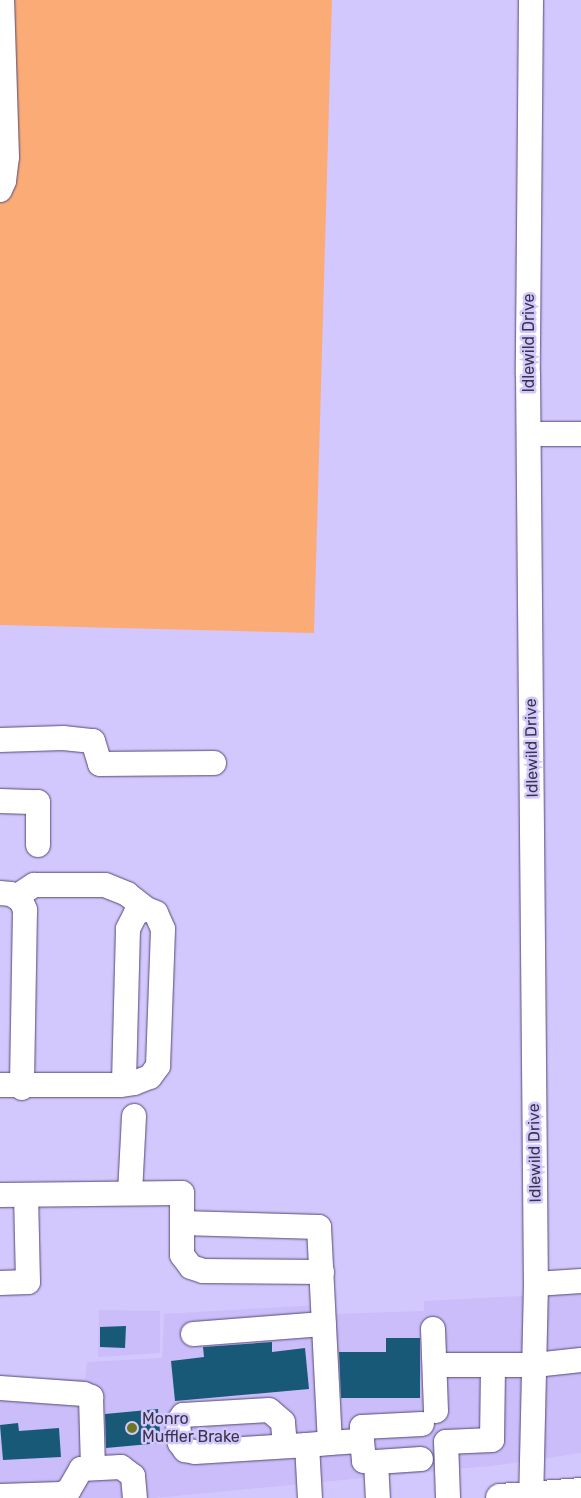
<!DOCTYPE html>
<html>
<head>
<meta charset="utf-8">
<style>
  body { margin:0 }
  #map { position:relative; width:581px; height:1498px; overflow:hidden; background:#d3c8fd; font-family:Rubik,sans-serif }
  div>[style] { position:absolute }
  .built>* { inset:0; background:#cabdf9 }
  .green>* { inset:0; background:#fbac76 }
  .building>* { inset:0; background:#195978 }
  .roads { filter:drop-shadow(0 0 1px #554977) drop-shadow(0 0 1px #554977) }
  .minor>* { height:24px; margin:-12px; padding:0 12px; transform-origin:12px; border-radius:12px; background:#fff }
  .major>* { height:28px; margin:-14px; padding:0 14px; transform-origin:14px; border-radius:14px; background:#fff }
  .dots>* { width:14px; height:14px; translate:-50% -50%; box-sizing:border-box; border:2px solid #d3c8fd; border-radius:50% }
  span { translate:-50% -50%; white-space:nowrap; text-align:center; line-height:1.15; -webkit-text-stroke:5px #d3c8fd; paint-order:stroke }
  .street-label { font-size:16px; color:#393449 }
  .poi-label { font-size:16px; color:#393449 }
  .left { translate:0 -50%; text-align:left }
</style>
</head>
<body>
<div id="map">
  <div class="built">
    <div style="clip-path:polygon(581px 1293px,581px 1453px,499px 1465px,154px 1498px,0 1498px,0 1378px,85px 1379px,87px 1362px,162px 1358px,164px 1314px,332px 1304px,334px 1314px,424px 1311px,424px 1301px)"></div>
    <div style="clip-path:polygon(99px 1310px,160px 1311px,160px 1353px,98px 1357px)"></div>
  </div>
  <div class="green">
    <div style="clip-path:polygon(0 0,332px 0,314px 633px,0 625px)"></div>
  </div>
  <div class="building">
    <div style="clip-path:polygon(126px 1326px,125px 1348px,100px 1347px,100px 1327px)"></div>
    <div style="clip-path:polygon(386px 1338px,420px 1338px,420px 1398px,341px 1398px,339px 1352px,386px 1352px)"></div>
    <div style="clip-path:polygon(272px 1342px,272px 1352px,305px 1348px,309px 1389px,175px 1401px,171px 1361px,204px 1357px,203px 1347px)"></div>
    <div style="clip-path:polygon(158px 1409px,161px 1443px,106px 1448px,105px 1414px)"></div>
    <div style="clip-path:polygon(18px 1423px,19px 1431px,59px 1428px,61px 1457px,3px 1460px,0 1425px)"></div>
  </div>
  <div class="roads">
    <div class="minor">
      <div style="left:531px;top:0;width:374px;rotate:90.5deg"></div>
      <div style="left:528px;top:374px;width:910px;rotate:89.5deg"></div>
      <div style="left:536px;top:1284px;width:214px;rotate:91.3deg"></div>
      <div style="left:0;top:190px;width:10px;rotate:-66deg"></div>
      <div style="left:4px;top:181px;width:24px;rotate:-83deg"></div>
      <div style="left:7px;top:157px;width:157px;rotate:-91.8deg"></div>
      <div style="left:529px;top:434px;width:52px"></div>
      <div style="left:0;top:740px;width:63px;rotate:-1.8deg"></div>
      <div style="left:63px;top:738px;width:30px;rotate:6deg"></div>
      <div style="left:93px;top:741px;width:24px;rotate:73deg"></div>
      <div style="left:100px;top:764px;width:114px;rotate:-0.5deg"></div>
      <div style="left:0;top:801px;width:38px;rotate:2deg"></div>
      <div style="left:38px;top:802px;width:43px;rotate:90deg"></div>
      <div style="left:0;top:893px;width:11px;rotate:5deg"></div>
      <div style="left:11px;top:894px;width:12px;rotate:31deg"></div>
      <div style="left:21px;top:900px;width:11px;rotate:68deg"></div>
      <div style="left:25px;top:910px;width:178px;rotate:91deg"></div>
      <div style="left:16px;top:897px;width:22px;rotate:-34deg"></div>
      <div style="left:34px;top:885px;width:71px"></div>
      <div style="left:105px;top:885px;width:24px;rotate:22deg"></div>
      <div style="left:127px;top:894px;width:24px;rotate:38deg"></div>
      <div style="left:0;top:1085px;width:120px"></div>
      <div style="left:120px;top:1085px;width:14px;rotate:-8deg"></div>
      <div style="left:134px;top:1083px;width:17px;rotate:-21deg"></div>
      <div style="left:150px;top:1077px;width:14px;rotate:-54deg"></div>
      <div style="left:158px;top:1066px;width:137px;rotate:-87.9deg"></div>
      <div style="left:163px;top:929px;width:17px;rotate:-114deg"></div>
      <div style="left:156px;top:913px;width:11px;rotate:-158deg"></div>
      <div style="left:146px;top:909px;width:11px;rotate:158deg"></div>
      <div style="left:136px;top:913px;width:18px;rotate:117deg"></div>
      <div style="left:128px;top:929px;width:155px;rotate:91.5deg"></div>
      <div style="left:130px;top:1193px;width:77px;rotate:-87deg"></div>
      <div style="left:0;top:1195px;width:182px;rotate:-0.6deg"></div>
      <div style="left:182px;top:1193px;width:30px;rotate:90deg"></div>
      <div style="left:182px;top:1223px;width:137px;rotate:1.7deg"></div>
      <div style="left:319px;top:1227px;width:216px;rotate:87.1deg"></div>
      <div style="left:330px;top:1443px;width:23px;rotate:175deg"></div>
      <div style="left:307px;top:1445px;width:53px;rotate:86.8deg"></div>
      <div style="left:182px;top:1223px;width:32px;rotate:90deg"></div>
      <div style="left:182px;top:1255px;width:15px;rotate:53deg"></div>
      <div style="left:191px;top:1267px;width:13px;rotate:18deg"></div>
      <div style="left:203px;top:1271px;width:119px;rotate:0.5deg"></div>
      <div style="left:0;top:1283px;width:28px;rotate:-2deg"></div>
      <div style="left:28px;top:1282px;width:86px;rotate:-91.3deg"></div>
      <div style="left:536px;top:1284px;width:45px;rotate:-3.8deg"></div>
      <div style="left:433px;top:1329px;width:82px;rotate:87.9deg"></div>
      <div style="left:193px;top:1334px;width:131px;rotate:-4.4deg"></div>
      <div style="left:435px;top:1365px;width:100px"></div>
      <div style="left:535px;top:1365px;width:46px;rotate:-6.2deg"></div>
      <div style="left:0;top:1388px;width:84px;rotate:4.1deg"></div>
      <div style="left:84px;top:1394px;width:8px;rotate:23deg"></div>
      <div style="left:91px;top:1397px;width:71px;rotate:88.4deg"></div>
      <div style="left:362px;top:1441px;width:20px;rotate:84deg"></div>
      <div style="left:364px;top:1461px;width:12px;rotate:5deg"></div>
      <div style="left:376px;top:1462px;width:36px;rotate:87deg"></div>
      <div style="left:330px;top:1443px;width:32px;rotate:-4deg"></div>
      <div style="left:362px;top:1441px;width:14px;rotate:-90deg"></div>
      <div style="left:362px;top:1427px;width:60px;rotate:-2.9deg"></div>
      <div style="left:285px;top:1446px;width:24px;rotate:-95deg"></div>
      <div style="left:283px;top:1422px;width:18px;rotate:-139deg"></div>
      <div style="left:269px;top:1410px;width:86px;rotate:176.7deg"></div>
      <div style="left:183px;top:1415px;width:9px;rotate:126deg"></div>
      <div style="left:178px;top:1422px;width:21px;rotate:85deg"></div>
      <div style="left:180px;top:1443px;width:9px;rotate:54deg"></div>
      <div style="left:185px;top:1450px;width:10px;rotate:11deg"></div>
      <div style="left:195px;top:1452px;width:112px;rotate:-3.6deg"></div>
      <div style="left:376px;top:1462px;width:45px;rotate:-3.8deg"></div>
      <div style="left:0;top:1496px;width:62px;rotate:-1.8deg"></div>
      <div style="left:62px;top:1494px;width:8px;rotate:-30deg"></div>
      <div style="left:69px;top:1490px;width:24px;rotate:-60deg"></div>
      <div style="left:81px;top:1469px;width:40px;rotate:-2.9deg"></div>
      <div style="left:121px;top:1467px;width:15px;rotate:37deg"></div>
      <div style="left:133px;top:1476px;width:22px;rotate:85deg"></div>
      <div style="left:448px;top:1498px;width:56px;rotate:-92deg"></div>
      <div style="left:446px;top:1442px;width:46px;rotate:-2.5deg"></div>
      <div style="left:492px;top:1440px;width:75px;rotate:-89.2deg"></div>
    </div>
    <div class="major">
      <div style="left:500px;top:1498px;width:81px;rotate:-4.2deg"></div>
    </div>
  </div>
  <div class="dots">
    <div style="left:132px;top:1428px;background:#6e761f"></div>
  </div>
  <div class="street-label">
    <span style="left:529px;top:343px;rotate:-90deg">Idlewild Drive</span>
    <span style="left:532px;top:748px;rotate:-91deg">Idlewild Drive</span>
    <span style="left:535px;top:1153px;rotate:-91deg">Idlewild Drive</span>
  </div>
  <div class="poi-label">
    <span class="left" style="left:142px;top:1428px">Monro<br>Muffler Brake</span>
  </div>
</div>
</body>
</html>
